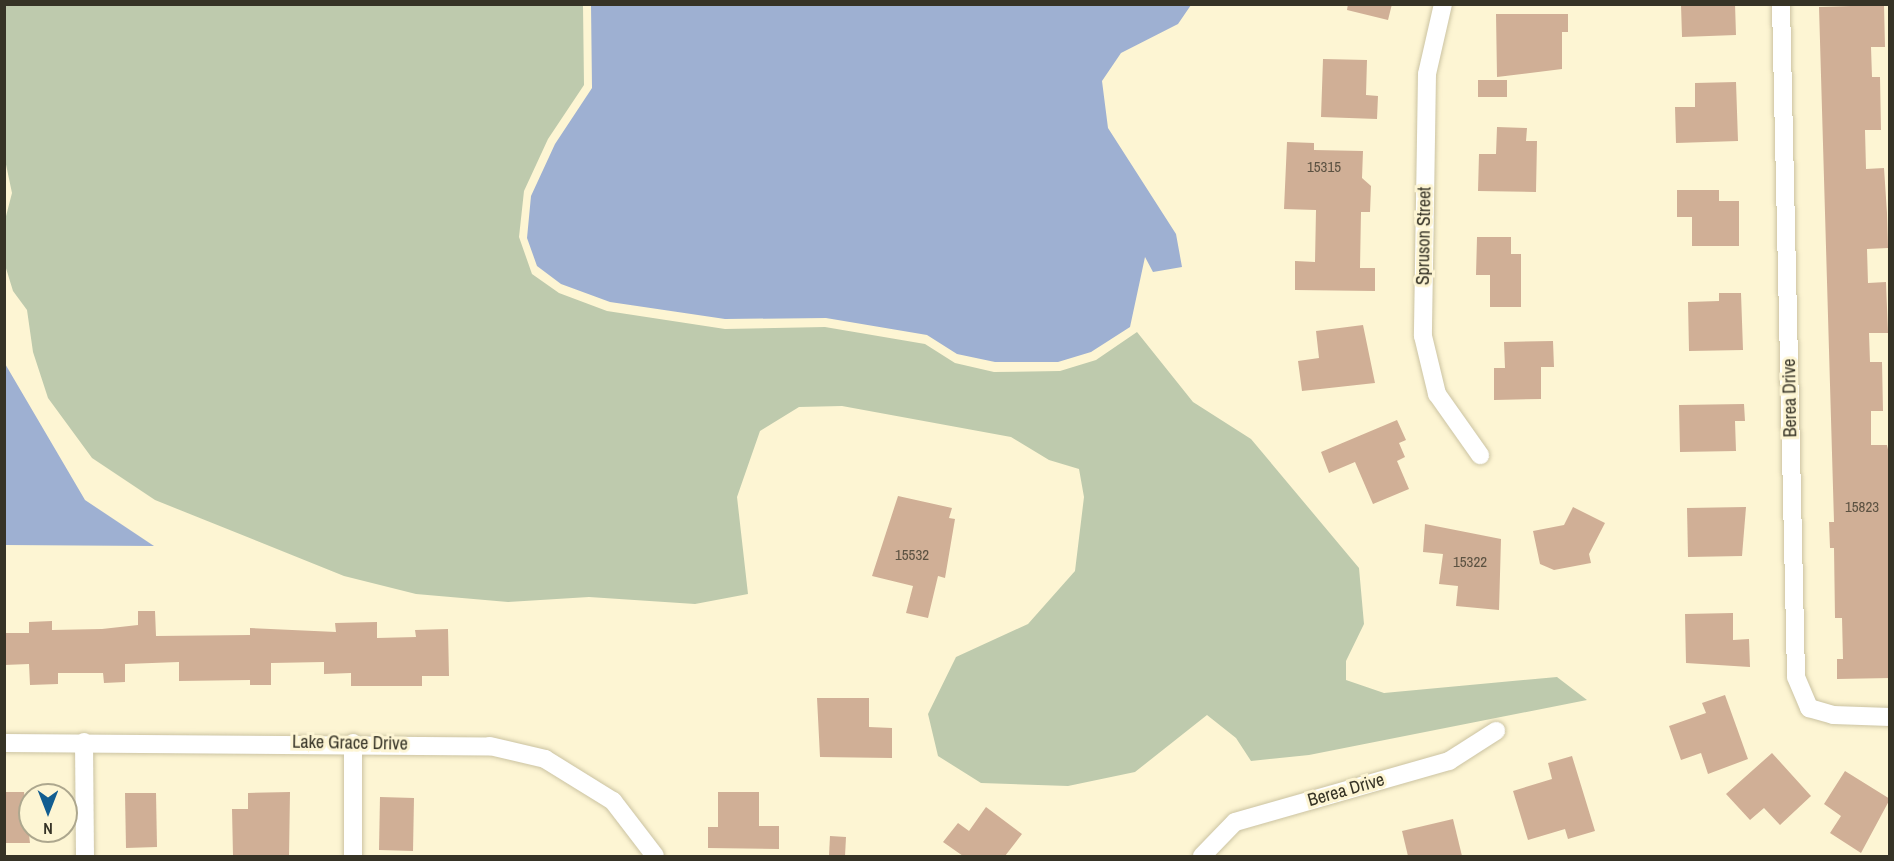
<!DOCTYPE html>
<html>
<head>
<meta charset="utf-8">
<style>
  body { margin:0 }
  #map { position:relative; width:1894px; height:861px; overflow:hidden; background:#fdf5d3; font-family:"Archivo Narrow",sans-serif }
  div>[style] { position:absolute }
  .green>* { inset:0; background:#becaad }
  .water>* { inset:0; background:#9eb0d2 }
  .building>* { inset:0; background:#d0af96 }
  .roads { filter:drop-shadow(0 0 2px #cbc3a2) drop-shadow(0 0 2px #cbc3a2) }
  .minor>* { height:18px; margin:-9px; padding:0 9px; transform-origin:9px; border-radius:9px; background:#fff }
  span { translate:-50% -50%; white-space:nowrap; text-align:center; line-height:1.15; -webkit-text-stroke:6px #fdf5d3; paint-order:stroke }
  .number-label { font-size:15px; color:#5c5242 }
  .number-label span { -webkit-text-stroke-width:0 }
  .street-label { font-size:18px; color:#363326 }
  .frame { position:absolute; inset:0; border:6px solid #363326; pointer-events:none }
  .north { position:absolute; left:18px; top:783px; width:60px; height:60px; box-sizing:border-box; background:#fdf5d3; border:2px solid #ada78e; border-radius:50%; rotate:180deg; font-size:16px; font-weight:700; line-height:24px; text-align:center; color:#363326 }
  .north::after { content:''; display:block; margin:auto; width:21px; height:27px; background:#125d90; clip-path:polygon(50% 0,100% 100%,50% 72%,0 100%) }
</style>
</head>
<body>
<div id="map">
  <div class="green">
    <div style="clip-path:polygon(4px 5px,583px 5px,584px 85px,548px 139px,524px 191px,519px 237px,532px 274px,559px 293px,607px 311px,725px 329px,825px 327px,925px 344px,955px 363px,994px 372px,1060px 371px,1096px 360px,1137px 332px,1193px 402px,1251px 439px,1359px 568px,1364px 624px,1346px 661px,1346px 680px,1384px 693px,1557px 677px,1587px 700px,1309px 755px,1251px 761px,1236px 738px,1207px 715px,1135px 772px,1068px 786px,981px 783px,938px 756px,928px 714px,956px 657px,1028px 624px,1075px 571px,1084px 497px,1079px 469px,1049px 460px,1011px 437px,842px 406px,799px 407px,760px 431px,737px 497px,748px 594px,695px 604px,589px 597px,508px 602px,416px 594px,344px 576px,155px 500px,92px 458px,48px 398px,33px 352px,27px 310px,13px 291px,5px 265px,5px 220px,12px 193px,4px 155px)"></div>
  </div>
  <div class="water">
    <div style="clip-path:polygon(591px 5px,1191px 5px,1178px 24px,1121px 53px,1102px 81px,1108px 128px,1176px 234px,1182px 267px,1153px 272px,1145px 257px,1130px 327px,1091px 352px,1058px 362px,995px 362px,957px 354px,927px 335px,826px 318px,725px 319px,610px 302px,561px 284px,537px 266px,527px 238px,531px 196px,555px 144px,592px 88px)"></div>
    <div style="clip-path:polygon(4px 362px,85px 500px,154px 546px,5px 545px)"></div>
  </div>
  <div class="building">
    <div style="clip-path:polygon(1348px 4px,1392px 4px,1388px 20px,1347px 10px)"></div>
    <div style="clip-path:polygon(1681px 4px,1735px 4px,1736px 35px,1682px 37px)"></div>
    <div style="clip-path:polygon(1884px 5px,1885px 47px,1871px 47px,1872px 77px,1880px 77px,1881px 130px,1865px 130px,1866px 169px,1884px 168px,1887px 213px,1888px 248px,1867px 249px,1868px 283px,1886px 282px,1888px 333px,1869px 333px,1870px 362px,1882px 362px,1883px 411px,1871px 411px,1871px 445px,1887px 445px,1890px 458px,1890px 678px,1837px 679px,1837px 659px,1843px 659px,1842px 618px,1835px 618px,1834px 548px,1830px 548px,1829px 522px,1834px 522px,1819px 7px)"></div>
    <div style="clip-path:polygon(1496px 14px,1568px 14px,1568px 32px,1562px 32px,1562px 69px,1497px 77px)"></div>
    <div style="clip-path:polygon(1323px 59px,1367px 60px,1366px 95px,1378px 96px,1377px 119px,1321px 117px)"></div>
    <div style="clip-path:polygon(1478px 80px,1507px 80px,1507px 97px,1478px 97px)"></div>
    <div style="clip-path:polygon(1736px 82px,1738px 141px,1676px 143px,1675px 107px,1695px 107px,1695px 83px)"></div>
    <div style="clip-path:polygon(1497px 127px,1527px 128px,1526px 141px,1537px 141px,1536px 192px,1478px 191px,1479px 154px,1496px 154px)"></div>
    <div style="clip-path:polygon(1287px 142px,1314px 143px,1314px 150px,1363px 151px,1362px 178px,1371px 186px,1370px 212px,1361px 212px,1360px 268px,1375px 268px,1375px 291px,1295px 290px,1295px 261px,1315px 262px,1316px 210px,1284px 209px)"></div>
    <div style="clip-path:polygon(1677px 190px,1719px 190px,1719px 201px,1739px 201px,1739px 246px,1692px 246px,1692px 217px,1677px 217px)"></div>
    <div style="clip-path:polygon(1477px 237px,1511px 237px,1511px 254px,1521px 254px,1521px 307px,1490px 307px,1490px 275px,1476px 275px)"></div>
    <div style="clip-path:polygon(1719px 293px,1741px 293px,1743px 350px,1689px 351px,1688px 302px,1719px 301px)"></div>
    <div style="clip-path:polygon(1363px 325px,1375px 383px,1302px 391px,1298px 361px,1319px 358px,1316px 331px)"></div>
    <div style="clip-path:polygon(1553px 341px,1554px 367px,1541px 367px,1541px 399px,1494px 400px,1494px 368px,1505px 368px,1504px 342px)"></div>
    <div style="clip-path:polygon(1744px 404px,1745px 421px,1735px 421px,1736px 451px,1680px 452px,1679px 405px)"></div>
    <div style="clip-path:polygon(1397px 420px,1406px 440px,1399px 443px,1405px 457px,1397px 461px,1409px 489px,1373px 504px,1355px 462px,1329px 473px,1321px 452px)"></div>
    <div style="clip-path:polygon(898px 496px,952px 508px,949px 518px,955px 519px,945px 578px,938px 576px,928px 618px,906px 613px,913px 586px,872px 576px)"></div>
    <div style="clip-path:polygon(1573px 507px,1605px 523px,1589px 554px,1591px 563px,1554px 570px,1540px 564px,1533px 531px,1564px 525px)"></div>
    <div style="clip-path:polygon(1746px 507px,1742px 556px,1688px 557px,1687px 508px)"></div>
    <div style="clip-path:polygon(1425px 524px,1501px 539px,1499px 610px,1456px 606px,1458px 586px,1439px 584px,1443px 554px,1423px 552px)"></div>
    <div style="clip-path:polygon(138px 611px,155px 611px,156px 636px,250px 635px,250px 628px,336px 632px,335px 623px,377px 622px,377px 638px,416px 637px,415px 630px,448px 629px,449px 676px,422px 676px,422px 686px,351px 686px,351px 673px,324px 674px,324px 662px,271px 663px,271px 685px,250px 685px,250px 680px,179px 681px,179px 662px,125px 664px,125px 682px,104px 683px,103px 673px,58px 673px,58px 684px,30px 685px,29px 664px,4px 665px,4px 633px,29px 633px,29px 622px,52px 621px,52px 630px,102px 629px,138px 625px)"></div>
    <div style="clip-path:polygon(1733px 613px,1733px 640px,1749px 639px,1750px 667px,1686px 663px,1685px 614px)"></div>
    <div style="clip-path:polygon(1725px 695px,1748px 759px,1708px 774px,1701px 753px,1681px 760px,1669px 726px,1706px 713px,1702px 703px)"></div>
    <div style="clip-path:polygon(817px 698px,869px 698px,869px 727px,892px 728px,892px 758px,820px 757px)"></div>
    <div style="clip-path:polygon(1772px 753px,1811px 796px,1780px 825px,1764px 808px,1750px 820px,1726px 794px)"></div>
    <div style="clip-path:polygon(1572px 756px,1595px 831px,1568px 839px,1565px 829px,1528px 840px,1513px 791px,1552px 779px,1548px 763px)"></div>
    <div style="clip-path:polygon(1845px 771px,1890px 799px,1861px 853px,1830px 833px,1841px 816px,1824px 804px)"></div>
    <div style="clip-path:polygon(4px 792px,24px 792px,30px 843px,4px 843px)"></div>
    <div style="clip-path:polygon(290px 792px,289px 856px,233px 856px,232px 809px,248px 809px,248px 793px)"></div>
    <div style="clip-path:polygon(718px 792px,759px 792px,759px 826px,779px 826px,779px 849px,708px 848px,708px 827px,718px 827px)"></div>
    <div style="clip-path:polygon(125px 793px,156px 793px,157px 847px,126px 848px)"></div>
    <div style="clip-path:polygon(380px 797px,414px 798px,413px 851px,379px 850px)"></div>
    <div style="clip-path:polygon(986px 807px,1022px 834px,1005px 856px,963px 856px,943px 842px,958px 823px,969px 831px)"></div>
    <div style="clip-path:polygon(1453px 819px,1462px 856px,1408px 856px,1402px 831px)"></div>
    <div style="clip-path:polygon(830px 836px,846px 837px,845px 856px,829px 856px)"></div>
  </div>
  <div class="roads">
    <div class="minor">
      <div style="left:1443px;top:4px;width:72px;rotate:102.9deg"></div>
      <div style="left:1427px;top:74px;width:262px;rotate:90.9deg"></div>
      <div style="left:1423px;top:336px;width:60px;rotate:76.4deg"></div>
      <div style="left:1437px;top:394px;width:75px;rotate:54.8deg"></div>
      <div style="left:1781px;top:4px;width:673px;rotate:88.72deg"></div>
      <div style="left:1796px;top:677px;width:34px;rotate:67deg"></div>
      <div style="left:1809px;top:708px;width:25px;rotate:16deg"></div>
      <div style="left:1833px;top:715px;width:57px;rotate:2deg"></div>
      <div style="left:84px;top:742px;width:114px;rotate:89.5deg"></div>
      <div style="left:4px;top:743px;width:486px;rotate:0.4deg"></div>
      <div style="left:490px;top:746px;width:57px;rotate:13.3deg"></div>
      <div style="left:545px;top:759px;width:80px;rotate:31.7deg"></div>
      <div style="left:613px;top:801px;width:69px;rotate:52.6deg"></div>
      <div style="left:353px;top:743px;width:113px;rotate:90deg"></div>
      <div style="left:1202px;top:856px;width:47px;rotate:-45.9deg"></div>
      <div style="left:1235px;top:822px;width:223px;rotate:-15.9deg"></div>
      <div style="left:1449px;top:761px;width:56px;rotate:-32.6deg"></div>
    </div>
  </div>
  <div class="number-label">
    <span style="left:1324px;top:167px">15315</span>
    <span style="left:1862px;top:507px">15823</span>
    <span style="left:912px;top:555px">15532</span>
    <span style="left:1470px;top:562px">15322</span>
  </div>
  <div class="street-label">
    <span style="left:1424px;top:236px;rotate:-89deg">Spruson Street</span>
    <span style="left:1790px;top:398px;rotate:-91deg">Berea Drive</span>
    <span style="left:350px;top:743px;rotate:1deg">Lake Grace Drive</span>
    <span style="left:1346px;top:790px;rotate:-16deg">Berea Drive</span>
  </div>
  <div class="frame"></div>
  <div class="north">N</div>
</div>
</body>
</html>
